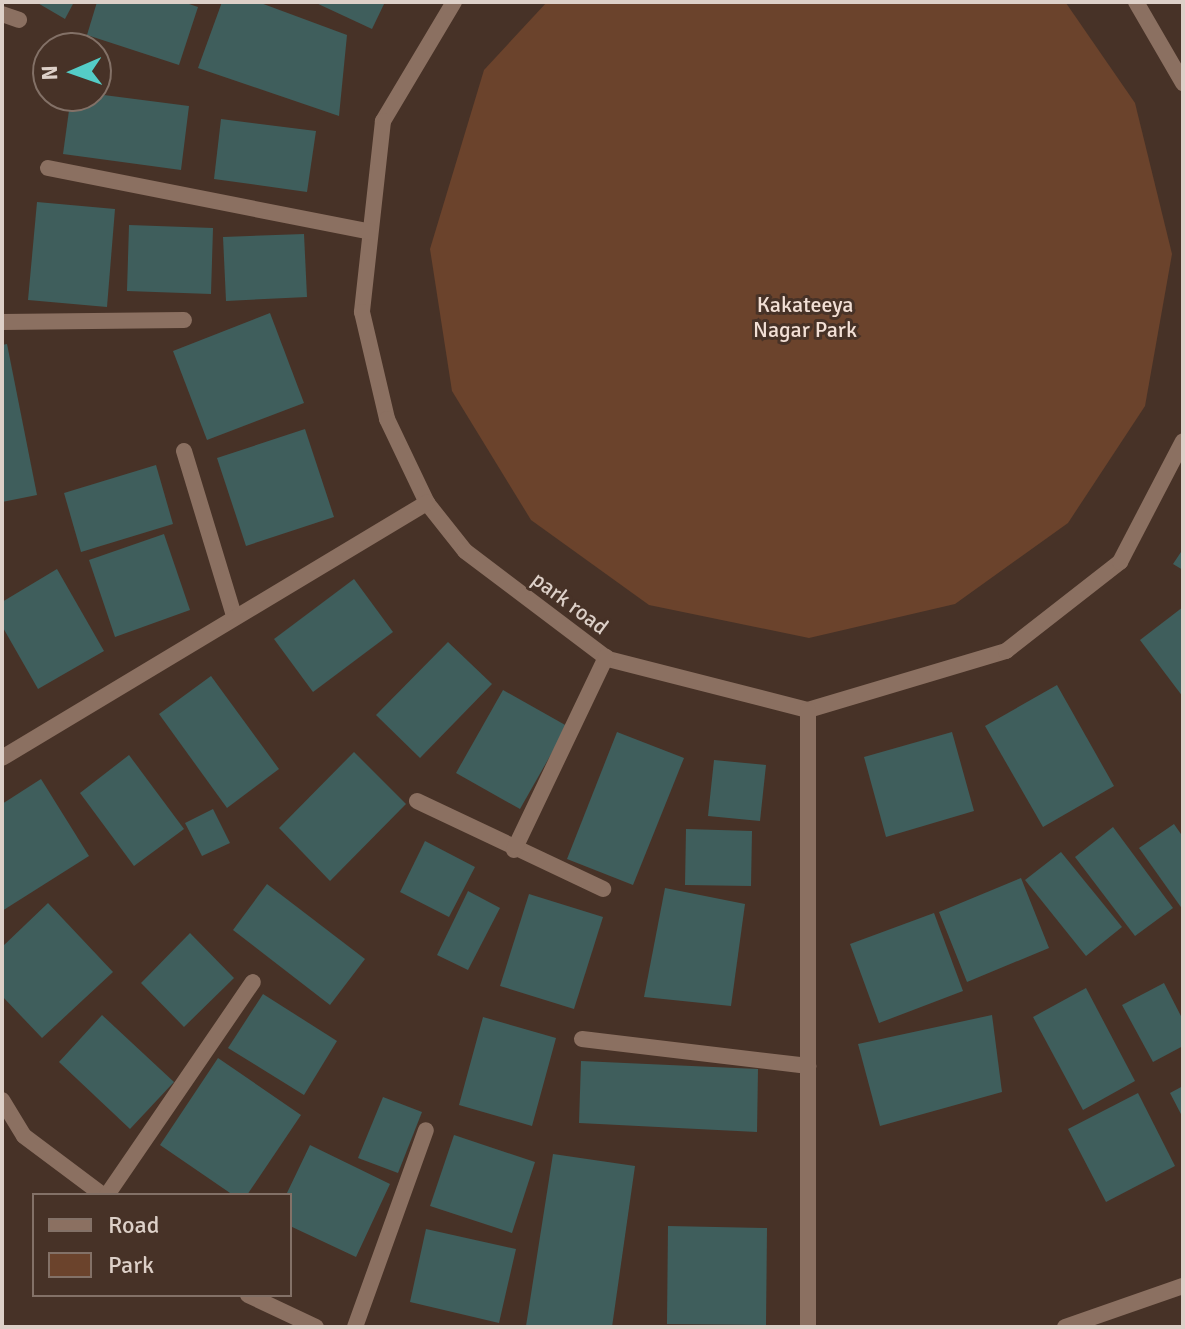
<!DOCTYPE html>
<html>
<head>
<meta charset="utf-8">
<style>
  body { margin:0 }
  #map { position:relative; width:1185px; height:1329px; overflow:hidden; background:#473227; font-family:Signika,sans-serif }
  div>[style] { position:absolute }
  .green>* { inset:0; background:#6b432c }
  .building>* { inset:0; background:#3f5e5c }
  .street>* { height:16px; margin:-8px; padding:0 8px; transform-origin:8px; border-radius:8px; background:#8b7061 }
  span { translate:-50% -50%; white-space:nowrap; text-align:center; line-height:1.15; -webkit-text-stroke:6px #473227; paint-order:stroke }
  .park-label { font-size:22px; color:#f2dfd5 }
  .street-label { font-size:22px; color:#ddd0c8 }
  .frame { position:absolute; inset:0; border:4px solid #ddd0c8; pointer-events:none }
  .legend { position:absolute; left:32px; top:1193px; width:260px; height:104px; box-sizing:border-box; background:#473227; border:2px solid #837167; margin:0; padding:10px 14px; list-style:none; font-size:24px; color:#ddd0c8 }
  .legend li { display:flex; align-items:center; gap:16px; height:40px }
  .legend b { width:40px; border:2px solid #837167 }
  .north { position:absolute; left:32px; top:32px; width:80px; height:80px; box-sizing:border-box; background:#473227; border:2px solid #837167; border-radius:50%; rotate:268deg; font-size:22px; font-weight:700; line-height:32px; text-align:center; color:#ddd0c8 }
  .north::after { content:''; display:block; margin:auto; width:28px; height:36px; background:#54cdc7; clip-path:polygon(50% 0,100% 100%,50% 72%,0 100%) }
</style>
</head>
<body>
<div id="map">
  <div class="green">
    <div style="clip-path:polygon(547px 2px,1066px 3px,1135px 103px,1172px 254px,1145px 406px,1068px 523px,955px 604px,809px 638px,649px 605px,531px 520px,452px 391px,430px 249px,484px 70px)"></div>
  </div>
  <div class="building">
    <div style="clip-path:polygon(36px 2px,74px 2px,65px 19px)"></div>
    <div style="clip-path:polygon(97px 2px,183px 2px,198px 7px,179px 65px,87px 35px)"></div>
    <div style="clip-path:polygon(222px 2px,258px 2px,347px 35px,339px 116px,198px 68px)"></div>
    <div style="clip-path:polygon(314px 2px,385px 2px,372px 29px)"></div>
    <div style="clip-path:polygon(96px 94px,189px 106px,181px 170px,63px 154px,71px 96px)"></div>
    <div style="clip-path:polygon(221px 119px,316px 131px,307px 192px,214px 179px)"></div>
    <div style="clip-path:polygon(37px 202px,115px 209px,107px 307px,28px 300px)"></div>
    <div style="clip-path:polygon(129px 225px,213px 228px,211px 294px,127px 291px)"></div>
    <div style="clip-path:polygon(304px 234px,307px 297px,226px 301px,223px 237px)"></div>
    <div style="clip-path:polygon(270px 313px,304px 403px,207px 440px,173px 351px)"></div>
    <div style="clip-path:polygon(7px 344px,37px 495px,2px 502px,2px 345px)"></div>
    <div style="clip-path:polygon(305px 429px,334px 517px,246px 546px,217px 458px)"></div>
    <div style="clip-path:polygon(156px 465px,173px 524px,81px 552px,64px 493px)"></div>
    <div style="clip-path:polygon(164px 534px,190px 610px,115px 637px,89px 560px)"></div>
    <div style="clip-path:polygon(1183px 549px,1183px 570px,1173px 564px)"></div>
    <div style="clip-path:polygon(57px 569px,104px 651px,38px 689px,2px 626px,2px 602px)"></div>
    <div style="clip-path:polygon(354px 579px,393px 632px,313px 692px,274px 639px)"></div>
    <div style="clip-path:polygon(1183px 607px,1183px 697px,1140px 640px)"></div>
    <div style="clip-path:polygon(448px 642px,492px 684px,420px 758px,376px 715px)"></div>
    <div style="clip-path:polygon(211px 676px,279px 769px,227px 808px,159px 714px)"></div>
    <div style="clip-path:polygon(1057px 685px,1114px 786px,1043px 827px,985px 726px)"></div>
    <div style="clip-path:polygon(503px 690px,567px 726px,520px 809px,456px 773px)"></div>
    <div style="clip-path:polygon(617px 732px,684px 758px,633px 885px,567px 859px)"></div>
    <div style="clip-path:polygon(952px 732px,974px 811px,886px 837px,864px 757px)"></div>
    <div style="clip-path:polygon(354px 752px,406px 804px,330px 881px,279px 828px)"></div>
    <div style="clip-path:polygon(129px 755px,184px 829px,134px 866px,80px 793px)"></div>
    <div style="clip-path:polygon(714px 760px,766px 765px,760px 821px,708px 816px)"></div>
    <div style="clip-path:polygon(41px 779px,89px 856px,2px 911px,2px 804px)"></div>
    <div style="clip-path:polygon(213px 809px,230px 843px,202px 856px,185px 823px)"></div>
    <div style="clip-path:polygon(1174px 824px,1183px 837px,1183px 910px,1139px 848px)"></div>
    <div style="clip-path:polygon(1113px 827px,1173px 908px,1135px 936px,1075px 857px)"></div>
    <div style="clip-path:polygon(686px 829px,752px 831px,751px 886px,685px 885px)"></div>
    <div style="clip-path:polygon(425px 841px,475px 867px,449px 917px,400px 892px)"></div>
    <div style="clip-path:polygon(1061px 852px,1122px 927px,1086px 956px,1025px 880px)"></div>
    <div style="clip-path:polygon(1021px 878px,1049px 948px,967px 982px,939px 912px)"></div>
    <div style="clip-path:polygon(267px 884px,365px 959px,330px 1005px,233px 930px)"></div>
    <div style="clip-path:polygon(665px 888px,745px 904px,731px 1006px,644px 997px)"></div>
    <div style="clip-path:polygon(468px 891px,500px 908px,468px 970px,437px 955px)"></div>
    <div style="clip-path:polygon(529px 894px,603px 917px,574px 1009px,500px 986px)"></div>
    <div style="clip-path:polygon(48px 903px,113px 972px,42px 1038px,2px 996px,2px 947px)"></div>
    <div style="clip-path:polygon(934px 913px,963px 991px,879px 1023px,850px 944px)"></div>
    <div style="clip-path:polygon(190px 933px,234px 978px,184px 1027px,141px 983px)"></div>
    <div style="clip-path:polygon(1164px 983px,1183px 1020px,1183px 1046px,1153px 1062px,1122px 1005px)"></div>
    <div style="clip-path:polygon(1086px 988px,1135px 1081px,1083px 1110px,1033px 1017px)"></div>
    <div style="clip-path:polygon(263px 994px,337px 1041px,304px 1095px,228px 1048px)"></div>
    <div style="clip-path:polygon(102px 1015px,174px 1082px,130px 1129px,59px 1062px)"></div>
    <div style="clip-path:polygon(992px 1015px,1002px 1092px,880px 1126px,858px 1044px)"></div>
    <div style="clip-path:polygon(483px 1017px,556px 1038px,532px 1126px,459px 1105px)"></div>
    <div style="clip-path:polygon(218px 1058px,301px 1115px,247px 1195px,233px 1195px,160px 1145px)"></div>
    <div style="clip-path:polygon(581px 1061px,758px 1069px,757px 1132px,579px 1123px)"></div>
    <div style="clip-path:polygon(1183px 1086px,1183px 1118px,1170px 1093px)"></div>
    <div style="clip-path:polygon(1138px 1093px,1175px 1166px,1106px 1202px,1068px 1129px)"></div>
    <div style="clip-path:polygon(383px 1097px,422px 1112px,398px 1173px,358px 1158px)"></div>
    <div style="clip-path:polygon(454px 1135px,535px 1162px,512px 1233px,430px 1206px)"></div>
    <div style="clip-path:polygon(310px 1145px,390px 1184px,356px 1257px,290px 1226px,290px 1195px,286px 1195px)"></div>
    <div style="clip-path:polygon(553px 1154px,635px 1166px,612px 1327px,526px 1326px)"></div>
    <div style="clip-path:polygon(668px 1226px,767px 1228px,766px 1325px,667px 1324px)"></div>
    <div style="clip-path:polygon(426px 1229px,516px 1249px,499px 1323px,410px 1302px)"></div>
  </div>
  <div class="street">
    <div style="left:454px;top:2px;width:139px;rotate:120.8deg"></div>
    <div style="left:383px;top:121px;width:192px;rotate:96.3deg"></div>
    <div style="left:362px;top:312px;width:110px;rotate:76.8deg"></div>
    <div style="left:387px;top:419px;width:93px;rotate:64.5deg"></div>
    <div style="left:427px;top:503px;width:61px;rotate:51.6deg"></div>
    <div style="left:465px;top:551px;width:179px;rotate:37.1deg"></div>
    <div style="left:608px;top:659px;width:206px;rotate:14.3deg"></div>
    <div style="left:808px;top:710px;width:207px;rotate:-16.6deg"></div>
    <div style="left:1006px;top:651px;width:145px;rotate:-38deg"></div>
    <div style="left:1120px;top:562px;width:136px;rotate:-62.5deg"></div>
    <div style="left:1136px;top:2px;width:94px;rotate:59.9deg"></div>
    <div style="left:2px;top:14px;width:18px;rotate:19deg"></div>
    <div style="left:48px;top:168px;width:328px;rotate:11.2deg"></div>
    <div style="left:2px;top:322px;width:182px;rotate:-0.6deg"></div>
    <div style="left:184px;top:451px;width:172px;rotate:73.1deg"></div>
    <div style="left:2px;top:758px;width:496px;rotate:-31deg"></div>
    <div style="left:417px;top:801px;width:206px;rotate:25.3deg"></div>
    <div style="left:514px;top:850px;width:214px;rotate:-64.5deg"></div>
    <div style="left:582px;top:1039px;width:228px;rotate:6.8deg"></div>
    <div style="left:2px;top:1100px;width:42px;rotate:58.6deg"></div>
    <div style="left:24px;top:1136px;width:99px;rotate:36.8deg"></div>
    <div style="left:107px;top:1195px;width:258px;rotate:-55.6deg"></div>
    <div style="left:248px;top:1295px;width:75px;rotate:25.2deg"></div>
    <div style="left:355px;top:1327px;width:209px;rotate:-70.2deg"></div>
    <div style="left:808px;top:1327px;width:617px;rotate:-90deg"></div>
    <div style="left:1065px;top:1327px;width:125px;rotate:-19.2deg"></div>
  </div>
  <div class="park-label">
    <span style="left:805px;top:317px">Kakateeya<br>Nagar Park</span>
  </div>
  <div class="street-label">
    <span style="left:570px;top:603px;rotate:37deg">park road</span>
  </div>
  <div class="frame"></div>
  <ul class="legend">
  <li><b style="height:10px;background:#8b7061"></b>Road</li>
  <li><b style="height:22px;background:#6b432c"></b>Park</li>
  </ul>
  <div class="north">N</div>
</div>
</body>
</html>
